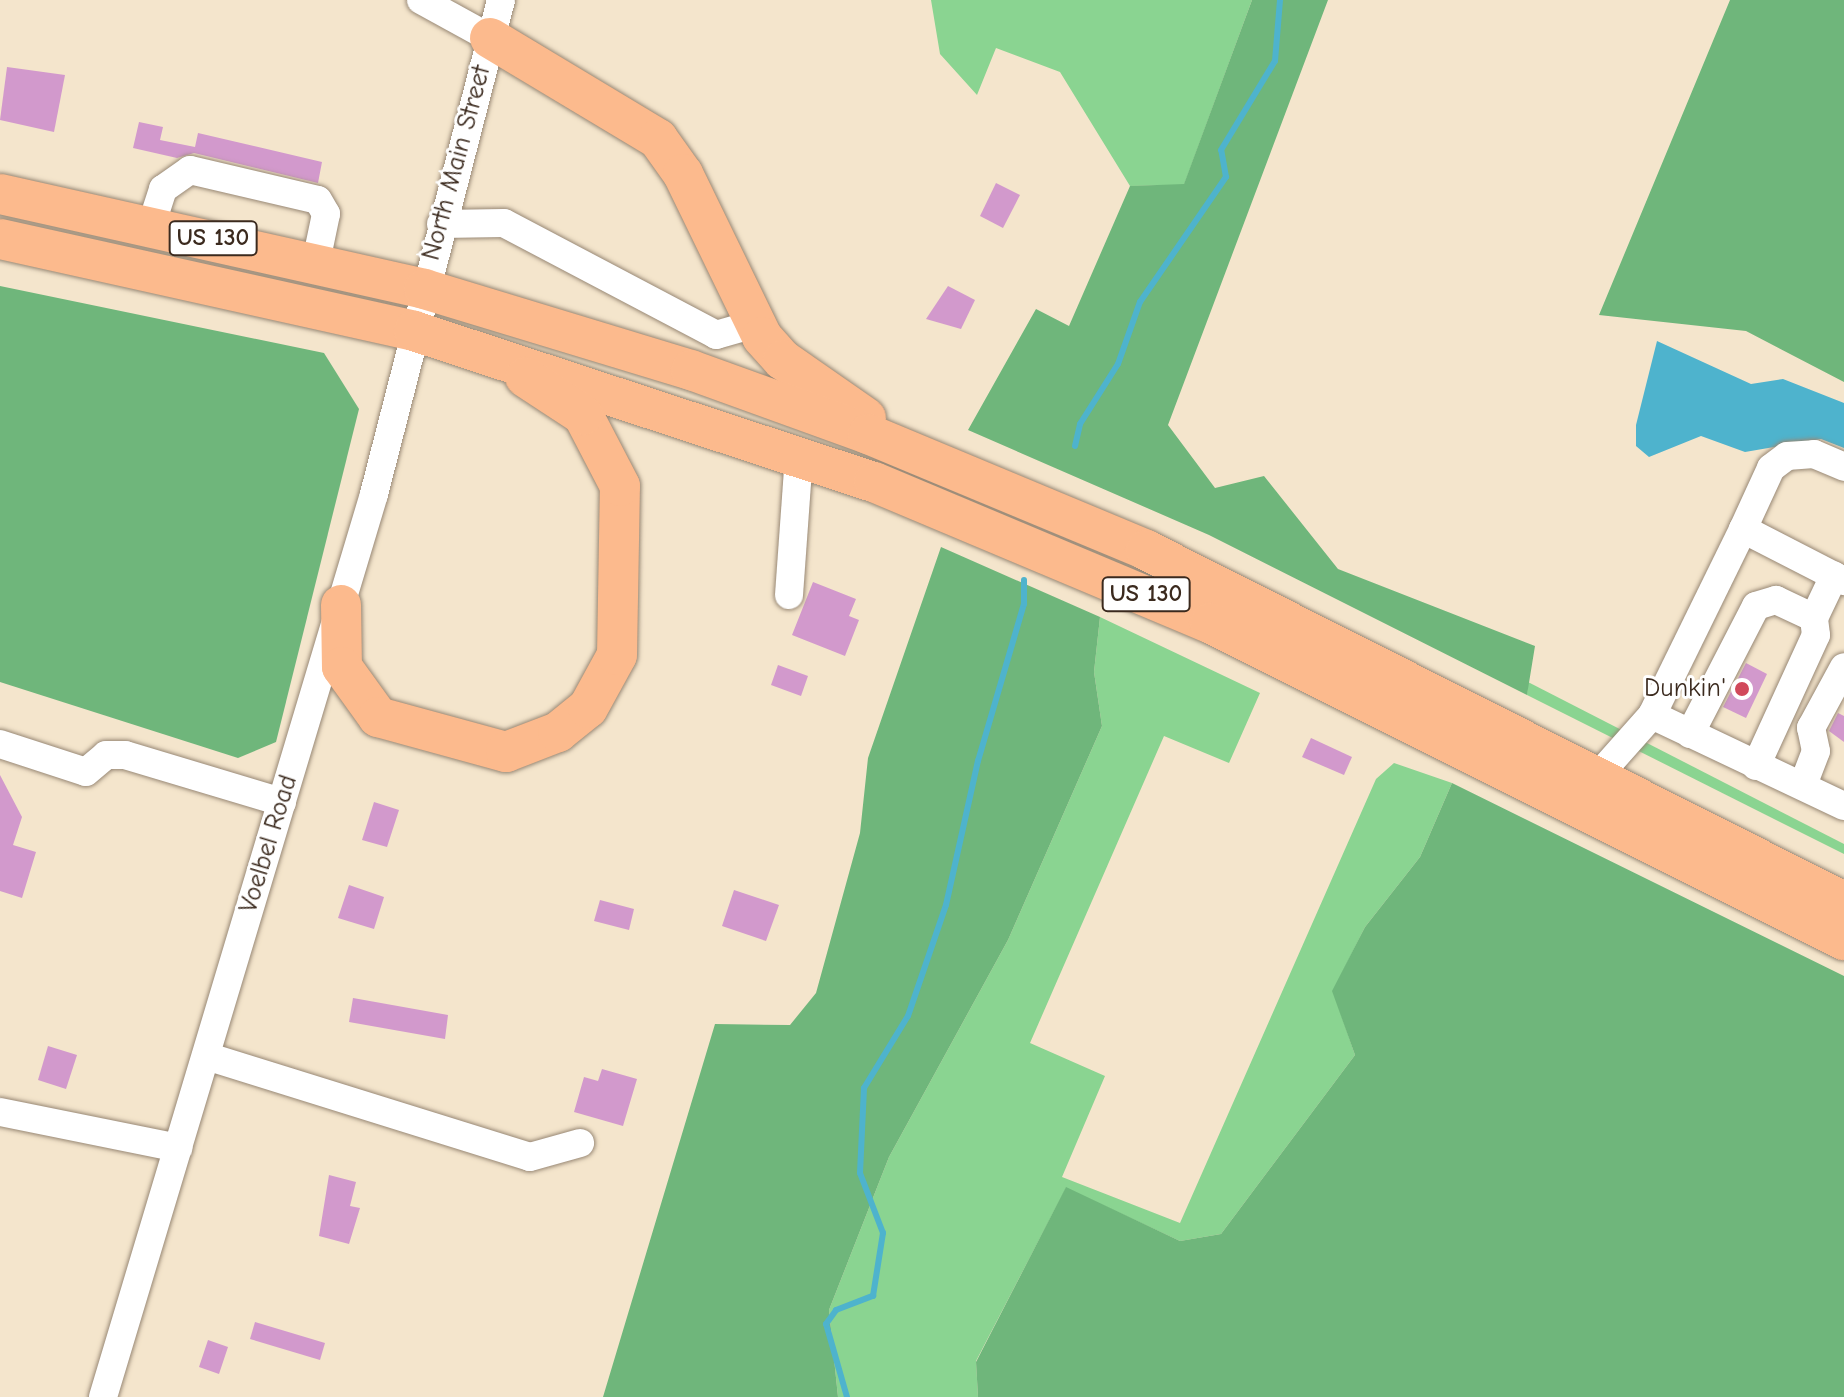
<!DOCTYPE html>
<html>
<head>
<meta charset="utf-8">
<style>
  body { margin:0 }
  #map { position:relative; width:1844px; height:1397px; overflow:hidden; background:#f4e5cc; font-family:"Comic Neue",sans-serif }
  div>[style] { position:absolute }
  .green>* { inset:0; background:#8ad491 }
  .forest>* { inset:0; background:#6fb67b }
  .water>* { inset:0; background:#4eb3cd }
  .stream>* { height:6px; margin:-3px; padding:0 3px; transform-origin:3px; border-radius:3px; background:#4eb3cd }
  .building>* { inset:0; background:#d299cc }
  .roads { filter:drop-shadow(0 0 2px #988875) drop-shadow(0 0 2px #988875) }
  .minor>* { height:28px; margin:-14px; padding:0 14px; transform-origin:14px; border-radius:14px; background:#fff }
  .highway>* { height:40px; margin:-20px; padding:0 20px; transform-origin:20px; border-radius:20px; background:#fcba8d }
  .dots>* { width:22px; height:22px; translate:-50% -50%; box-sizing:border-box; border:4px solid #fff; border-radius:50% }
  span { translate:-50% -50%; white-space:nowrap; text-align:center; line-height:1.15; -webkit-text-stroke:6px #fff; paint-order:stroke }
  .shield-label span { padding:2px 6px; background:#fff; border:2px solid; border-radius:6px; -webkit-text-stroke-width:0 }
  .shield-label { font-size:24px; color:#3b2a1e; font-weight:700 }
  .street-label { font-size:26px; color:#3b2a1e }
  .poi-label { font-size:26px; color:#3b2a1e }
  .right { translate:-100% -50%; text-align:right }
</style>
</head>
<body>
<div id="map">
  <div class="green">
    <div style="clip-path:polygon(931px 0,1252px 0,1184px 185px,1130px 186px,1060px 72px,996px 48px,977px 95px,940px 54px)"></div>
    <div style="clip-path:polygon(1100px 617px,1260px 693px,1229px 763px,1164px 736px,1030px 1043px,1105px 1076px,1062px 1177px,1180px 1223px,1376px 779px,1394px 763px,1452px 783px,1420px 857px,1365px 927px,1333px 991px,1355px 1055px,1221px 1234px,1180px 1241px,1066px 1188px,976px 1361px,978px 1397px,838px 1397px,829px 1310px,889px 1157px,1008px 940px,1102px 726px,1094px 672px)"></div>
    <div style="clip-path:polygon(1528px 682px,1844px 844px,1844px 854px,1527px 695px)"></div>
  </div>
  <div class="forest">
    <div style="clip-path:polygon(1252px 0,1328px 0,1168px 425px,1215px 488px,1264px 476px,1338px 569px,1535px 646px,1527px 695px,1209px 535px,968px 430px,1036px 309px,1069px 326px,1130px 186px,1184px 184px)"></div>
    <div style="clip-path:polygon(1730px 0,1844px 0,1844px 382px,1746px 331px,1599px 315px)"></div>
    <div style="clip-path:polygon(0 286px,324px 353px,359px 409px,276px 742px,238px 758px,0 682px)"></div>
    <div style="clip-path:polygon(941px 547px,1100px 617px,1094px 672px,1102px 726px,1008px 940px,889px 1157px,829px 1310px,838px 1397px,603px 1397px,715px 1024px,790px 1025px,816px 993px,860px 833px,868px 758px)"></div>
    <div style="clip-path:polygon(1452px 783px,1844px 976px,1844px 1397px,978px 1397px,976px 1362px,1066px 1187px,1180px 1241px,1221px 1234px,1355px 1055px,1332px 991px,1365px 927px,1420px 857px)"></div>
  </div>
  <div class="water">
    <div style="clip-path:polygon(1657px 341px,1751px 384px,1783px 379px,1844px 403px,1844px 448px,1821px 439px,1745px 452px,1701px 436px,1649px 457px,1636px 446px,1636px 425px)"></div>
  </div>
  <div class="stream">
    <div style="left:1075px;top:446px;width:23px;rotate:-77deg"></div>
    <div style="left:1080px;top:424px;width:71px;rotate:-57.7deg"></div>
    <div style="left:1118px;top:364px;width:66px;rotate:-70.5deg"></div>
    <div style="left:1140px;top:302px;width:152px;rotate:-55.5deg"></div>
    <div style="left:1226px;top:177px;width:27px;rotate:-100deg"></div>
    <div style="left:1221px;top:150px;width:104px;rotate:-58.8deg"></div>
    <div style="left:1275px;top:61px;width:61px;rotate:-85.3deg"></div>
    <div style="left:847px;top:1397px;width:76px;rotate:-106deg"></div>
    <div style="left:826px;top:1324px;width:17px;rotate:-54deg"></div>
    <div style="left:836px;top:1310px;width:40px;rotate:-21deg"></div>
    <div style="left:873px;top:1296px;width:64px;rotate:-81deg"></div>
    <div style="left:883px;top:1233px;width:64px;rotate:-111deg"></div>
    <div style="left:860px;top:1173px;width:85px;rotate:-87.3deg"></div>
    <div style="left:864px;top:1088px;width:84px;rotate:-58.6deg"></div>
    <div style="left:908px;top:1016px;width:117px;rotate:-71.1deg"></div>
    <div style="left:946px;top:905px;width:148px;rotate:-77.5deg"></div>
    <div style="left:978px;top:761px;width:164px;rotate:-73.7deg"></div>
    <div style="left:1024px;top:604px;width:24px;rotate:-90deg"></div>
  </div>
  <div class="building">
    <div style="clip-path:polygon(7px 67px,65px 75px,54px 132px,0 120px)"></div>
    <div style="clip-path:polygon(139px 122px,163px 127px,160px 140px,195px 147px,198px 133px,322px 162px,318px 183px,194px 153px,177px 158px,133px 148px)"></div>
    <div style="clip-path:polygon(996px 183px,1020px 195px,1003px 228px,980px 216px)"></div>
    <div style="clip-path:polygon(948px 286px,975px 300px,961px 329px,926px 319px)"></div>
    <div style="clip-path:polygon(813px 582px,856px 599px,849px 616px,859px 620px,845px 656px,792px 635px)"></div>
    <div style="clip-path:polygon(1746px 663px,1767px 674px,1746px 718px,1723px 707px)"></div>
    <div style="clip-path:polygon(778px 665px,808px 676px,801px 696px,771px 685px)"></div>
    <div style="clip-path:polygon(1838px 713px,1844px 716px,1844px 742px,1829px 731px)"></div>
    <div style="clip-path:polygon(1311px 738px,1352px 757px,1344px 775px,1302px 757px)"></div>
    <div style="clip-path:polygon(0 775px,22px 817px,13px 845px,36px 852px,22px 898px,0 891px)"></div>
    <div style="clip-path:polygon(374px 802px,399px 810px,387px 847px,362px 840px)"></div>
    <div style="clip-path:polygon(349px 885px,384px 897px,374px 929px,338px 918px)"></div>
    <div style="clip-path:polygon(734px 890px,779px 905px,766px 941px,722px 926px)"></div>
    <div style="clip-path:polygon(600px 900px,634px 909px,629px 930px,594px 921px)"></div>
    <div style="clip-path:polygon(353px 998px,448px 1015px,445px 1039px,349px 1022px)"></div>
    <div style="clip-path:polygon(48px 1046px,77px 1055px,66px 1089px,38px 1080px)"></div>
    <div style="clip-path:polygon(602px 1069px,637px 1079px,623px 1126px,574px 1112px,584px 1077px,598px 1081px)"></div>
    <div style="clip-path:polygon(329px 1175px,356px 1182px,350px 1206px,360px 1208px,349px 1244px,319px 1236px)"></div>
    <div style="clip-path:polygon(255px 1322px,325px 1343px,320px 1360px,250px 1339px)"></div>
    <div style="clip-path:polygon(208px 1340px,228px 1347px,219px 1374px,199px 1367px)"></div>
  </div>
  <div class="roads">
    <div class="minor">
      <div style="left:421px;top:0;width:79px;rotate:28.8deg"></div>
      <div style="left:152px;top:223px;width:36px;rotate:-72deg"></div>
      <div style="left:163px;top:189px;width:33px;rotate:-35deg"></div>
      <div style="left:190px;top:170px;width:131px;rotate:13.2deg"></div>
      <div style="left:318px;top:200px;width:16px;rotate:60deg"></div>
      <div style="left:326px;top:214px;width:49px;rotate:101.8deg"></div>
      <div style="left:441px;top:224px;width:63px;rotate:-0.9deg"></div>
      <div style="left:504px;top:223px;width:240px;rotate:27.8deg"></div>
      <div style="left:716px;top:335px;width:40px;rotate:-16deg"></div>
      <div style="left:1743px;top:529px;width:67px;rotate:-65.3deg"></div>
      <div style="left:1771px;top:468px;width:20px;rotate:-37deg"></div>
      <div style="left:1787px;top:456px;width:27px;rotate:-4deg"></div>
      <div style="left:1814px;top:454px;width:33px;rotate:23deg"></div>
      <div style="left:789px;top:595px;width:141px;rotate:-85.9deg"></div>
      <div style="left:1652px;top:715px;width:212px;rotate:25.4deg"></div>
      <div style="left:1690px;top:734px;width:144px;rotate:-62.7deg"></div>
      <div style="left:1756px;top:606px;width:21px;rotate:-17deg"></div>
      <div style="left:1776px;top:600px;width:42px;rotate:25.3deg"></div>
      <div style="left:0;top:744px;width:90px;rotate:18deg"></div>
      <div style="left:86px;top:772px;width:26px;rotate:-40deg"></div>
      <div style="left:106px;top:755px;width:19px"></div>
      <div style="left:125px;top:755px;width:164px;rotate:16.7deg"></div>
      <div style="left:1756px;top:766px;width:144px;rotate:-65.4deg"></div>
      <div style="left:1816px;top:635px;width:17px;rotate:-97deg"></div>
      <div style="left:1814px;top:618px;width:47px;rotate:-64.5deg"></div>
      <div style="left:1596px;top:778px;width:84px;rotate:-48.4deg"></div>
      <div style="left:1652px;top:715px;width:207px;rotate:-63.9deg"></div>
      <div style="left:1743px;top:529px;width:114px;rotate:27.2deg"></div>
      <div style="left:1803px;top:785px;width:36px;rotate:-69deg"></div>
      <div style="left:1816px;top:751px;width:24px;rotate:-102deg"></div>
      <div style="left:1811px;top:728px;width:69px;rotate:-61.6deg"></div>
      <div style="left:206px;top:1056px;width:339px;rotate:17.3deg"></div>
      <div style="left:530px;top:1157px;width:52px;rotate:-15.6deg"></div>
      <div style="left:0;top:1112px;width:182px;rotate:11.4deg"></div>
      <div style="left:103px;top:1397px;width:943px;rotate:-73.29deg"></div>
      <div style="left:374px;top:494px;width:510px;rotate:-75.58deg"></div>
    </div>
    <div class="highway">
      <div style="left:490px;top:38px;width:196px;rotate:31deg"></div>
      <div style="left:658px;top:139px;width:43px;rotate:54.5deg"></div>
      <div style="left:683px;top:174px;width:181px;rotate:64.1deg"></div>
      <div style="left:762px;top:337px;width:31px;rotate:48deg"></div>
      <div style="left:783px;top:360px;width:101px;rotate:34.9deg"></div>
      <div style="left:0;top:194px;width:435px;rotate:12.6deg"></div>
      <div style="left:424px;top:289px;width:279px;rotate:16.9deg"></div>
      <div style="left:691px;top:370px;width:188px;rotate:19.9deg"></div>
      <div style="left:868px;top:434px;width:301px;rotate:22.6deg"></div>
      <div style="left:1146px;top:550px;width:782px;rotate:26.76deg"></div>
      <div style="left:0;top:239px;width:424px;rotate:12.5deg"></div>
      <div style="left:414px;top:331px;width:484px;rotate:18.2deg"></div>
      <div style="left:874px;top:482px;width:364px;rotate:22.8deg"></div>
      <div style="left:1210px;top:623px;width:709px;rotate:26.57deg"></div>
      <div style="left:341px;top:605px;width:62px;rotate:89.1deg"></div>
      <div style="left:342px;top:667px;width:62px;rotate:54.2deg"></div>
      <div style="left:378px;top:717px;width:133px;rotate:15.3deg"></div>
      <div style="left:506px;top:752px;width:56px;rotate:-21deg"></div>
      <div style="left:558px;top:732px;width:38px;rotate:-39deg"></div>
      <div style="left:588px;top:708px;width:60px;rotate:-61.3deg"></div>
      <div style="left:617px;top:655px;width:169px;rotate:-89deg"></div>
      <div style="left:620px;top:486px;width:80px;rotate:-117.5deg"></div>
      <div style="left:583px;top:415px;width:69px;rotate:-146.8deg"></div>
    </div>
  </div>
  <div class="dots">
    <div style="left:1742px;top:689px;background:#d1495b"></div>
  </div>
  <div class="shield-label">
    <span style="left:213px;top:238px">US 130</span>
    <span style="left:1146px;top:594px">US 130</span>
  </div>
  <div class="street-label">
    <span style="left:457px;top:163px;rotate:-75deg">North Main Street</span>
    <span style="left:269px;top:844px;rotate:-73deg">Voelbel Road</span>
  </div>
  <div class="poi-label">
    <span class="right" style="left:1726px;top:689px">Dunkin'</span>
  </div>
</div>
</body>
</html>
